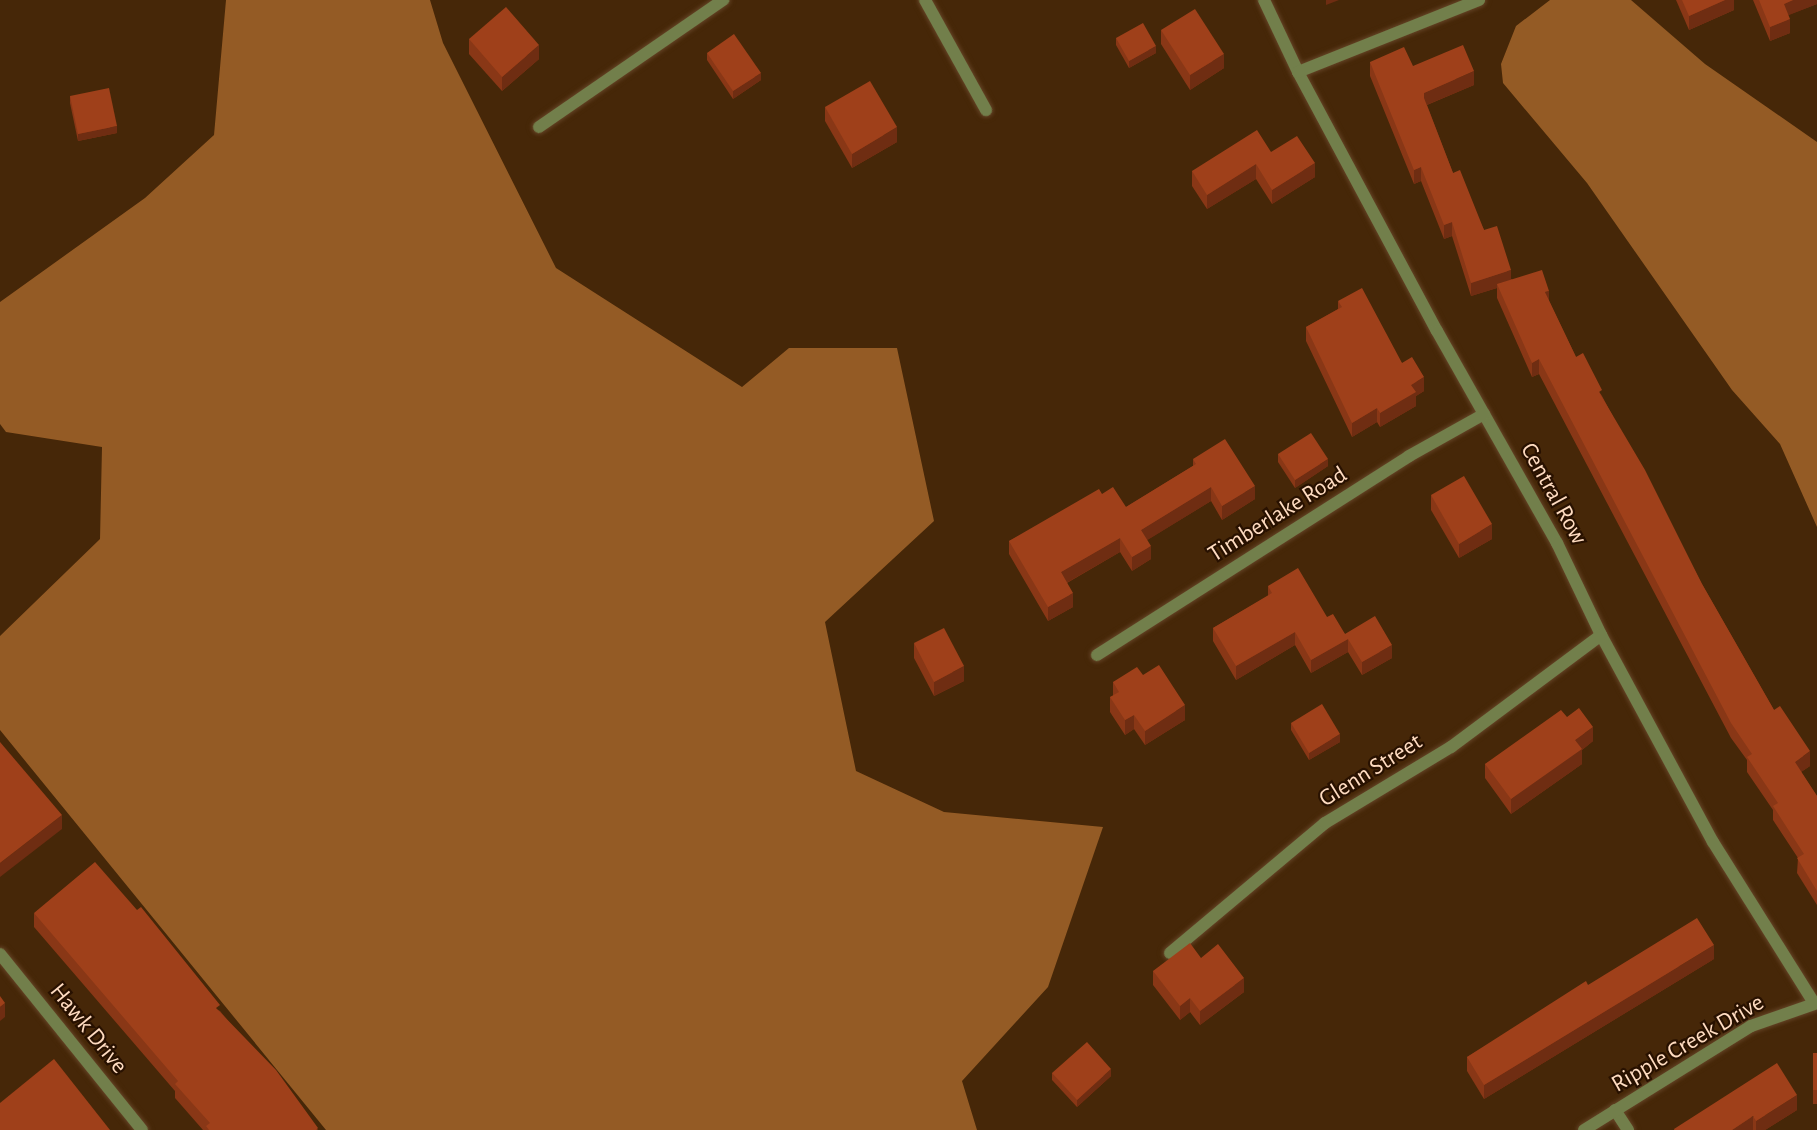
<!DOCTYPE html>
<html>
<head>
<meta charset="utf-8">
<style>
  body { margin:0 }
  #map { position:relative; width:1817px; height:1130px; overflow:hidden; background:#462708; font-family:"Alegreya Sans",sans-serif }
  div>[style] { position:absolute }
  .forest>* { inset:0; background:#945b25 }
  .roads { filter:drop-shadow(0 0 2px #644426) drop-shadow(0 0 2px #644426) }
  .street>* { height:12px; margin:-6px; padding:0 6px; transform-origin:6px; border-radius:6px; background:#727f4b }
  .wall>* { inset:0; background:#893716 }
  .shaded-wall>* { inset:0; background:#6f2d12 }
  .building>* { inset:0; background:#9f401a }
  span { translate:-50% -50%; white-space:nowrap; text-align:center; line-height:1.15; -webkit-text-stroke:4.5px #281100; paint-order:stroke }
  .street-label { font-size:24px; color:#ffdcc1 }
</style>
</head>
<body>
<div id="map">
  <div class="forest">
    <div style="clip-path:polygon(226px 0,430px 0,443px 43px,556px 268px,742px 387px,789px 348px,897px 348px,934px 521px,825px 622px,856px 771px,944px 812px,1103px 827px,1048px 987px,962px 1081px,977px 1130px,326px 1130px,0 730px,0 636px,100px 539px,102px 447px,6px 432px,0 424px,0 302px,145px 198px,214px 135px)"></div>
    <div style="clip-path:polygon(1550px 0,1631px 0,1705px 64px,1817px 142px,1817px 527px,1780px 444px,1732px 390px,1587px 183px,1503px 83px,1501px 64px,1516px 26px)"></div>
  </div>
  <div class="roads">
    <div class="street">
      <div style="left:925px;top:0;width:126px;rotate:61deg"></div>
      <div style="left:1264px;top:0;width:80px;rotate:64.7deg"></div>
      <div style="left:1298px;top:72px;width:294px;rotate:61.8deg"></div>
      <div style="left:1437px;top:331px;width:244px;rotate:60.5deg"></div>
      <div style="left:1557px;top:543px;width:102px;rotate:64.4deg"></div>
      <div style="left:1601px;top:635px;width:235px;rotate:61.6deg"></div>
      <div style="left:1713px;top:842px;width:190px;rotate:57.9deg"></div>
      <div style="left:1298px;top:72px;width:195px;rotate:-21.7deg"></div>
      <div style="left:539px;top:127px;width:224px;rotate:-34.6deg"></div>
      <div style="left:1097px;top:655px;width:370px;rotate:-32.5deg"></div>
      <div style="left:1409px;top:456px;width:86px;rotate:-29.2deg"></div>
      <div style="left:1170px;top:953px;width:202px;rotate:-40deg"></div>
      <div style="left:1325px;top:823px;width:147px;rotate:-31.1deg"></div>
      <div style="left:1451px;top:747px;width:187px;rotate:-36.7deg"></div>
      <div style="left:0;top:954px;width:226px;rotate:51.1deg"></div>
      <div style="left:1615px;top:1110px;width:24px;rotate:57deg"></div>
      <div style="left:1584px;top:1130px;width:197px;rotate:-31.9deg"></div>
      <div style="left:1751px;top:1026px;width:70px;rotate:-19.2deg"></div>
    </div>
  </div>
  <div class="wall">
    <div style="clip-path:polygon(1676px 0,1734px 0,1734px 10px,1689px 30px)"></div>
    <div style="clip-path:polygon(1753px 0,1817px 0,1817px 4px,1788px 15px,1790px 33px,1770px 41px)"></div>
    <div style="clip-path:polygon(1161px 30px,1224px 68px,1190px 90px,1161px 44px)"></div>
    <div style="clip-path:polygon(1116px 38px,1156px 53px,1129px 68px,1116px 45px)"></div>
    <div style="clip-path:polygon(469px 39px,539px 59px,502px 91px,469px 54px)"></div>
    <div style="clip-path:polygon(707px 53px,761px 80px,733px 99px,707px 60px)"></div>
    <div style="clip-path:polygon(1370px 62px,1413px 66px,1474px 85px,1427px 105px,1453px 173px,1511px 279px,1549px 301px,1576px 357px,1602px 396px,1702px 584px,1774px 710px,1810px 766px,1801px 772px,1817px 796px,1817px 905px,1797px 873px,1798px 858px,1773px 820px,1773px 810px,1747px 772px,1747px 760px,1731px 738px,1539px 374px,1532px 377px,1497px 298px,1497px 288px,1471px 296px,1452px 236px,1444px 239px,1421px 181px,1414px 184px,1370px 76px)"></div>
    <div style="clip-path:polygon(70px 96px,117px 133px,78px 141px,70px 103px)"></div>
    <div style="clip-path:polygon(825px 107px,897px 142px,852px 168px,825px 121px)"></div>
    <div style="clip-path:polygon(1271px 152px,1315px 177px,1272px 204px,1256px 179px,1207px 209px,1192px 186px,1192px 171px)"></div>
    <div style="clip-path:polygon(1338px 301px,1402px 363px,1424px 391px,1416px 396px,1416px 406px,1380px 427px,1377px 422px,1352px 437px,1306px 341px,1306px 327px,1338px 309px)"></div>
    <div style="clip-path:polygon(1278px 454px,1328px 466px,1295px 488px,1278px 462px)"></div>
    <div style="clip-path:polygon(1193px 459px,1255px 499px,1222px 520px,1211px 501px,1147px 540px,1151px 559px,1132px 571px,1120px 552px,1067px 583px,1073px 607px,1048px 621px,1009px 554px,1009px 541px,1102px 494px,1126px 507px,1193px 466px)"></div>
    <div style="clip-path:polygon(1431px 495px,1492px 539px,1459px 558px,1431px 510px)"></div>
    <div style="clip-path:polygon(1268px 586px,1327px 617px,1345px 634px,1392px 658px,1362px 675px,1348px 652px,1311px 673px,1295px 645px,1236px 680px,1213px 641px,1213px 628px,1268px 596px)"></div>
    <div style="clip-path:polygon(914px 643px,964px 681px,934px 696px,914px 658px)"></div>
    <div style="clip-path:polygon(1143px 675px,1185px 720px,1145px 745px,1134px 729px,1125px 735px,1110px 712px,1110px 697px,1113px 696px,1113px 682px)"></div>
    <div style="clip-path:polygon(1567px 717px,1593px 741px,1582px 750px,1582px 764px,1511px 814px,1485px 778px,1485px 764px)"></div>
    <div style="clip-path:polygon(1291px 723px,1340px 742px,1309px 760px,1291px 730px)"></div>
    <div style="clip-path:polygon(34px 913px,220px 1011px,318px 1130px,203px 1130px,175px 1098px,175px 1091px,34px 927px)"></div>
    <div style="clip-path:polygon(1201px 958px,1244px 992px,1200px 1025px,1190px 1012px,1180px 1020px,1153px 985px,1153px 971px)"></div>
    <div style="clip-path:polygon(1714px 959px,1484px 1099px,1467px 1071px,1467px 1057px,1588px 985px)"></div>
    <div style="clip-path:polygon(1813px 1053px,1817px 1053px,1817px 1104px,1813px 1104px)"></div>
    <div style="clip-path:polygon(1052px 1073px,1111px 1076px,1077px 1107px,1052px 1080px)"></div>
    <div style="clip-path:polygon(1797px 1110px,1765px 1130px,1674px 1130px,1674px 1129px)"></div>
  </div>
  <div class="shaded-wall">
    <div style="clip-path:polygon(1326px 0,1339px 0,1326px 5px)"></div>
    <div style="clip-path:polygon(1725px 0,1734px 0,1734px 10px,1689px 30px,1689px 16px)"></div>
    <div style="clip-path:polygon(1793px 0,1817px 0,1817px 4px,1784px 17px,1784px 4px)"></div>
    <div style="clip-path:polygon(1790px 19px,1790px 33px,1770px 41px,1770px 27px)"></div>
    <div style="clip-path:polygon(539px 45px,539px 59px,502px 91px,502px 77px)"></div>
    <div style="clip-path:polygon(1156px 46px,1156px 53px,1129px 68px,1129px 61px)"></div>
    <div style="clip-path:polygon(1224px 54px,1224px 68px,1190px 90px,1190px 75px)"></div>
    <div style="clip-path:polygon(1474px 71px,1474px 85px,1424px 106px,1424px 93px)"></div>
    <div style="clip-path:polygon(761px 73px,761px 80px,733px 99px,733px 91px)"></div>
    <div style="clip-path:polygon(117px 126px,117px 133px,78px 141px,78px 134px)"></div>
    <div style="clip-path:polygon(897px 127px,897px 142px,852px 168px,852px 154px)"></div>
    <div style="clip-path:polygon(1315px 163px,1315px 177px,1272px 204px,1272px 190px)"></div>
    <div style="clip-path:polygon(1256px 164px,1256px 179px,1207px 209px,1207px 195px)"></div>
    <div style="clip-path:polygon(1421px 167px,1421px 181px,1414px 184px,1414px 170px)"></div>
    <div style="clip-path:polygon(1452px 222px,1452px 236px,1444px 239px,1444px 225px)"></div>
    <div style="clip-path:polygon(1511px 270px,1511px 283px,1497px 284px,1497px 288px,1471px 296px,1471px 283px)"></div>
    <div style="clip-path:polygon(1549px 291px,1549px 305px,1545px 292px)"></div>
    <div style="clip-path:polygon(1539px 359px,1539px 374px,1532px 377px,1532px 363px)"></div>
    <div style="clip-path:polygon(1424px 377px,1424px 391px,1416px 396px,1416px 406px,1380px 427px,1380px 413px,1411px 385px)"></div>
    <div style="clip-path:polygon(1377px 408px,1377px 422px,1352px 437px,1352px 423px)"></div>
    <div style="clip-path:polygon(1328px 459px,1328px 466px,1295px 488px,1295px 480px)"></div>
    <div style="clip-path:polygon(1255px 486px,1255px 499px,1222px 520px,1222px 506px)"></div>
    <div style="clip-path:polygon(1211px 487px,1211px 501px,1141px 544px,1141px 530px)"></div>
    <div style="clip-path:polygon(1492px 524px,1492px 539px,1459px 558px,1459px 544px)"></div>
    <div style="clip-path:polygon(1120px 538px,1120px 552px,1061px 586px,1061px 572px)"></div>
    <div style="clip-path:polygon(1151px 546px,1151px 559px,1132px 571px,1132px 557px)"></div>
    <div style="clip-path:polygon(1073px 593px,1073px 607px,1048px 621px,1048px 607px)"></div>
    <div style="clip-path:polygon(1295px 632px,1295px 645px,1236px 680px,1236px 666px)"></div>
    <div style="clip-path:polygon(1348px 639px,1348px 652px,1311px 673px,1311px 660px)"></div>
    <div style="clip-path:polygon(1392px 645px,1392px 658px,1362px 675px,1362px 662px)"></div>
    <div style="clip-path:polygon(964px 666px,964px 681px,934px 696px,934px 682px)"></div>
    <div style="clip-path:polygon(1185px 705px,1185px 720px,1145px 745px,1145px 731px)"></div>
    <div style="clip-path:polygon(1134px 715px,1134px 729px,1125px 735px,1125px 720px)"></div>
    <div style="clip-path:polygon(1593px 727px,1593px 741px,1582px 750px,1582px 764px,1511px 814px,1511px 799px,1575px 740px)"></div>
    <div style="clip-path:polygon(1340px 734px,1340px 742px,1309px 760px,1309px 753px)"></div>
    <div style="clip-path:polygon(1810px 751px,1810px 766px,1795px 776px,1795px 762px)"></div>
    <div style="clip-path:polygon(62px 815px,62px 829px,0 877px,0 863px)"></div>
    <div style="clip-path:polygon(1714px 945px,1714px 959px,1484px 1099px,1484px 1085px)"></div>
    <div style="clip-path:polygon(1244px 978px,1244px 992px,1200px 1025px,1200px 1011px)"></div>
    <div style="clip-path:polygon(1190px 998px,1190px 1012px,1180px 1020px,1180px 1006px)"></div>
    <div style="clip-path:polygon(5px 1003px,5px 1017px,0 1021px,0 1007px)"></div>
    <div style="clip-path:polygon(1111px 1069px,1111px 1076px,1077px 1107px,1077px 1100px)"></div>
    <div style="clip-path:polygon(1797px 1095px,1797px 1110px,1765px 1130px,1756px 1130px,1756px 1121px)"></div>
    <div style="clip-path:polygon(1753px 1116px,1753px 1130px,1732px 1130px)"></div>
  </div>
  <div class="building">
    <div style="clip-path:polygon(1682px 0,1725px 0,1689px 16px)"></div>
    <div style="clip-path:polygon(1759px 0,1793px 0,1784px 4px,1790px 19px,1770px 27px)"></div>
    <div style="clip-path:polygon(506px 7px,539px 45px,502px 77px,469px 39px)"></div>
    <div style="clip-path:polygon(1195px 9px,1224px 54px,1190px 75px,1161px 30px)"></div>
    <div style="clip-path:polygon(1143px 23px,1156px 46px,1129px 61px,1116px 38px)"></div>
    <div style="clip-path:polygon(734px 34px,761px 73px,733px 91px,707px 53px)"></div>
    <div style="clip-path:polygon(1463px 45px,1474px 71px,1424px 93px,1424px 98px,1453px 173px,1460px 170px,1484px 230px,1497px 226px,1511px 270px,1471px 283px,1452px 222px,1444px 225px,1421px 167px,1414px 170px,1370px 62px,1404px 47px,1413px 66px)"></div>
    <div style="clip-path:polygon(870px 81px,897px 127px,852px 154px,825px 107px)"></div>
    <div style="clip-path:polygon(109px 88px,117px 126px,78px 134px,70px 96px)"></div>
    <div style="clip-path:polygon(1257px 130px,1271px 152px,1297px 136px,1315px 163px,1272px 190px,1256px 164px,1207px 195px,1192px 171px)"></div>
    <div style="clip-path:polygon(1542px 270px,1549px 291px,1545px 292px,1576px 357px,1583px 353px,1602px 390px,1599px 392px,1645px 470px,1702px 584px,1774px 710px,1780px 706px,1810px 751px,1795px 762px,1817px 796px,1817px 891px,1797px 858px,1804px 854px,1773px 806px,1778px 803px,1747px 757px,1752px 754px,1731px 723px,1539px 359px,1532px 363px,1497px 284px)"></div>
    <div style="clip-path:polygon(1362px 288px,1402px 363px,1412px 357px,1424px 377px,1411px 385px,1416px 392px,1380px 413px,1377px 408px,1352px 423px,1306px 327px,1342px 307px,1338px 301px)"></div>
    <div style="clip-path:polygon(1311px 433px,1328px 459px,1295px 480px,1278px 454px)"></div>
    <div style="clip-path:polygon(1225px 439px,1255px 486px,1222px 506px,1211px 487px,1141px 530px,1151px 546px,1132px 557px,1120px 538px,1061px 572px,1073px 593px,1048px 607px,1009px 541px,1099px 489px,1102px 494px,1113px 487px,1126px 507px,1196px 464px,1193px 459px)"></div>
    <div style="clip-path:polygon(1464px 476px,1492px 524px,1459px 544px,1431px 495px)"></div>
    <div style="clip-path:polygon(1298px 568px,1327px 617px,1333px 614px,1345px 634px,1375px 616px,1392px 645px,1362px 662px,1348px 639px,1311px 660px,1295px 632px,1236px 666px,1213px 628px,1272px 593px,1268px 586px)"></div>
    <div style="clip-path:polygon(944px 628px,964px 666px,934px 682px,914px 643px)"></div>
    <div style="clip-path:polygon(1159px 665px,1185px 705px,1145px 731px,1134px 715px,1125px 720px,1110px 697px,1119px 692px,1113px 682px,1137px 667px,1143px 675px)"></div>
    <div style="clip-path:polygon(1322px 704px,1340px 734px,1309px 753px,1291px 723px)"></div>
    <div style="clip-path:polygon(1579px 708px,1593px 727px,1575px 740px,1582px 749px,1511px 799px,1485px 764px,1561px 710px,1567px 717px)"></div>
    <div style="clip-path:polygon(0 742px,62px 815px,0 863px)"></div>
    <div style="clip-path:polygon(95px 862px,137px 910px,141px 907px,220px 1005px,216px 1008px,276px 1070px,318px 1128px,316px 1130px,209px 1130px,206px 1126px,210px 1123px,175px 1084px,178px 1081px,34px 913px)"></div>
    <div style="clip-path:polygon(1697px 918px,1714px 945px,1484px 1085px,1467px 1057px,1586px 981px,1588px 985px)"></div>
    <div style="clip-path:polygon(1190px 943px,1201px 958px,1218px 944px,1244px 978px,1200px 1011px,1190px 998px,1180px 1006px,1153px 971px)"></div>
    <div style="clip-path:polygon(0 996px,5px 1003px,0 1007px)"></div>
    <div style="clip-path:polygon(1087px 1042px,1111px 1069px,1077px 1100px,1052px 1073px)"></div>
    <div style="clip-path:polygon(1813px 1053px,1817px 1053px,1817px 1090px,1813px 1090px)"></div>
    <div style="clip-path:polygon(54px 1059px,110px 1130px,0 1130px,0 1103px)"></div>
    <div style="clip-path:polygon(1777px 1063px,1797px 1095px,1756px 1121px,1753px 1116px,1732px 1130px,1675px 1130px,1674px 1129px)"></div>
  </div>
  <div class="street-label">
    <span style="left:1553px;top:494px;rotate:61deg">Central Row</span>
    <span style="left:1278px;top:515px;rotate:-32deg">Timberlake Road</span>
    <span style="left:1371px;top:771px;rotate:-32deg">Glenn Street</span>
    <span style="left:88px;top:1029px;rotate:51deg">Hawk Drive</span>
    <span style="left:1688px;top:1044px;rotate:-30deg">Ripple Creek Drive</span>
  </div>
</div>
</body>
</html>
